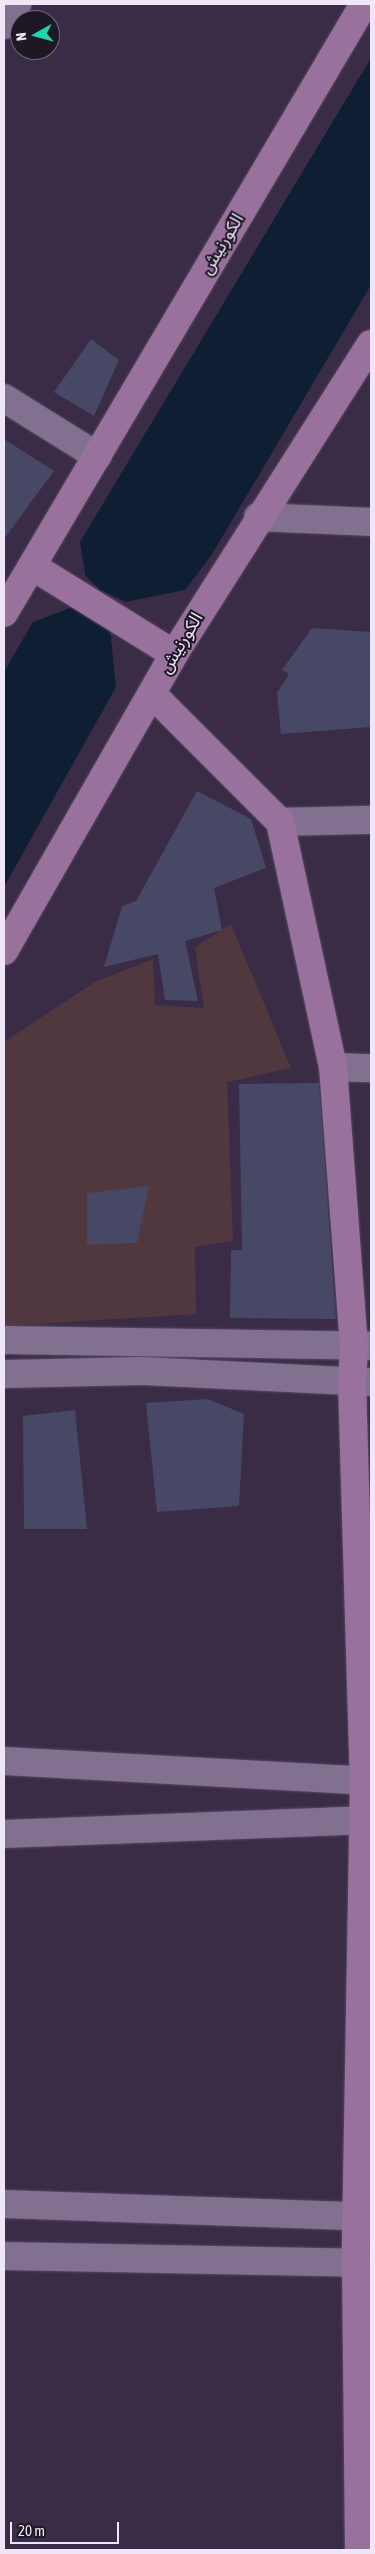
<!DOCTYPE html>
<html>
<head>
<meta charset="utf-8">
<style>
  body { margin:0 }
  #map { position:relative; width:375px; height:2554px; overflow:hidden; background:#3a2c46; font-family:"Asap Condensed","Noto Sans Arabic",sans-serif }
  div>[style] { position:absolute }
  .green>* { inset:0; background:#50383e }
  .water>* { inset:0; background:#0f1f33 }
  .pier>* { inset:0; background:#3a2c46 }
  .building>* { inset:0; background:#464866 }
  .roads { filter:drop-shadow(0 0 1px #574a61) drop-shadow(0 0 1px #574a61) }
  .street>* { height:28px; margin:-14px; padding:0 14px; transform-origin:14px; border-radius:14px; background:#81708f }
  .secondary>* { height:28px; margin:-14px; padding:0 14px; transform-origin:14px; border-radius:14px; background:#98729c }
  span { translate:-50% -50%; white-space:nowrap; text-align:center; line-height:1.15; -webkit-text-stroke:4px #1e1724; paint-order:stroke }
  .street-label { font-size:18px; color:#efe6f8 }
  .frame { position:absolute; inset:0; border:5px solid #efe6f8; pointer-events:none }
  .north { position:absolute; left:10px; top:10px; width:50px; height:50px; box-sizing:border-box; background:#1e1724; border:1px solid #726a79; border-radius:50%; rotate:263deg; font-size:14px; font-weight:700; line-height:20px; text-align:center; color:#efe6f8 }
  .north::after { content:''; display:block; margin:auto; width:18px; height:22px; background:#1fd5b0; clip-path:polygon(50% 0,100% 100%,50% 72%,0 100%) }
  .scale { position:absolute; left:10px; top:2522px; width:109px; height:22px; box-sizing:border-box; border:2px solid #efe6f8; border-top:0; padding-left:6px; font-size:15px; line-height:18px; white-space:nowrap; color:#efe6f8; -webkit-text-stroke:4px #1e1724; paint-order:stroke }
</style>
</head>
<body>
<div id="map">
  <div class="green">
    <div style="clip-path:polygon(231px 924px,291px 1068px,227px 1082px,233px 1241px,195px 1247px,196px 1314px,4px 1326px,4px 1042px,95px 982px,153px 959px,155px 1005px,204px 1008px,195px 947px)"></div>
  </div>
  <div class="water">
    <div style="clip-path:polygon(371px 58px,371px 285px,211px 556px,185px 590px,126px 602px,100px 591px,85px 575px,80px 542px)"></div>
    <div style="clip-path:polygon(72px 607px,110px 627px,116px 687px,4px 887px,4px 672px,33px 622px)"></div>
  </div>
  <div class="pier">
    <div style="clip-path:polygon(80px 542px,85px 575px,100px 590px,126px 602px,185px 590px,125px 605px,99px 593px,83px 577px)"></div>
    <div style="clip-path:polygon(72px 604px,112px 627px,116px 687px,110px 627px,72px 607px,33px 622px,52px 610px)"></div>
  </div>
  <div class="building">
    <div style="clip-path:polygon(91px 339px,119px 360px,94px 416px,54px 392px)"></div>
    <div style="clip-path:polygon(4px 439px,54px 471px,4px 539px)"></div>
    <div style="clip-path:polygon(312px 628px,371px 632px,371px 727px,281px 734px,277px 693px,289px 674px,282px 670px)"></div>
    <div style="clip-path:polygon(197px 791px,251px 819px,266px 868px,214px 888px,222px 930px,185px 941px,198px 1001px,165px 1000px,158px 954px,104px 967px,122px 906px,136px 901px)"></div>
    <div style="clip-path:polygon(319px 1083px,336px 1319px,230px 1318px,231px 1250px,242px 1250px,239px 1084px)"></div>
    <div style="clip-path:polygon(149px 1186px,137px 1243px,87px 1245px,87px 1193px)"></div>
    <div style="clip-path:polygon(208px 1399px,244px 1414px,239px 1506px,157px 1512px,146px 1403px)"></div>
    <div style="clip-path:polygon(75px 1410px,87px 1529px,24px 1529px,23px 1416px)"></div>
  </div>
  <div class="roads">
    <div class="street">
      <div style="left:4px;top:25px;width:25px;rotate:-58deg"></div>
      <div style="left:4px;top:398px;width:110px;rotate:31.9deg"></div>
      <div style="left:258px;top:517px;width:113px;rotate:2.5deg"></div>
      <div style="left:280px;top:822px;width:91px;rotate:-1.3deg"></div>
      <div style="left:333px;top:1067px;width:38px;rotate:2deg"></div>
      <div style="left:4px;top:1340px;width:367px;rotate:0.9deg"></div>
      <div style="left:4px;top:1374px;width:139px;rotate:-1.2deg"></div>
      <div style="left:143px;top:1371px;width:228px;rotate:2.8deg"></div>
      <div style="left:4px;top:1761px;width:368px;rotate:3.1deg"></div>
      <div style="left:4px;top:1834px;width:367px;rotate:-2.2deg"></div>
      <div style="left:4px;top:2204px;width:367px;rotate:2deg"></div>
      <div style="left:4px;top:2256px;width:367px;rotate:1.1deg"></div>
    </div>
    <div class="secondary">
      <div style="left:32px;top:566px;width:167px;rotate:31.8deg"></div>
      <div style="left:4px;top:613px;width:707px;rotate:-59.41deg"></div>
      <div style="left:152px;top:694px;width:181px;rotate:45deg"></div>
      <div style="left:280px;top:822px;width:251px;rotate:77.8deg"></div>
      <div style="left:333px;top:1067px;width:280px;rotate:85.7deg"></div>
      <div style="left:354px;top:1346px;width:36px;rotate:93deg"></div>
      <div style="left:352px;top:1382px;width:399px;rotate:88.3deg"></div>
      <div style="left:364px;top:1781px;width:482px;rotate:91deg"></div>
      <div style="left:356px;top:2263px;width:287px;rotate:89.4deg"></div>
      <div style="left:4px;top:951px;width:342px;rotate:-60.2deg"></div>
      <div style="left:174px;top:654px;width:367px;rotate:-57.6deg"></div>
    </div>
  </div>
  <div class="street-label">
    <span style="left:222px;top:244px;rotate:-59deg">الكورنيش</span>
    <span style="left:181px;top:643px;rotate:-59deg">الكورنيش</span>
  </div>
  <div class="frame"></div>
  <div class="north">N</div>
  <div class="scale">20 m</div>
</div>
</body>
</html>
